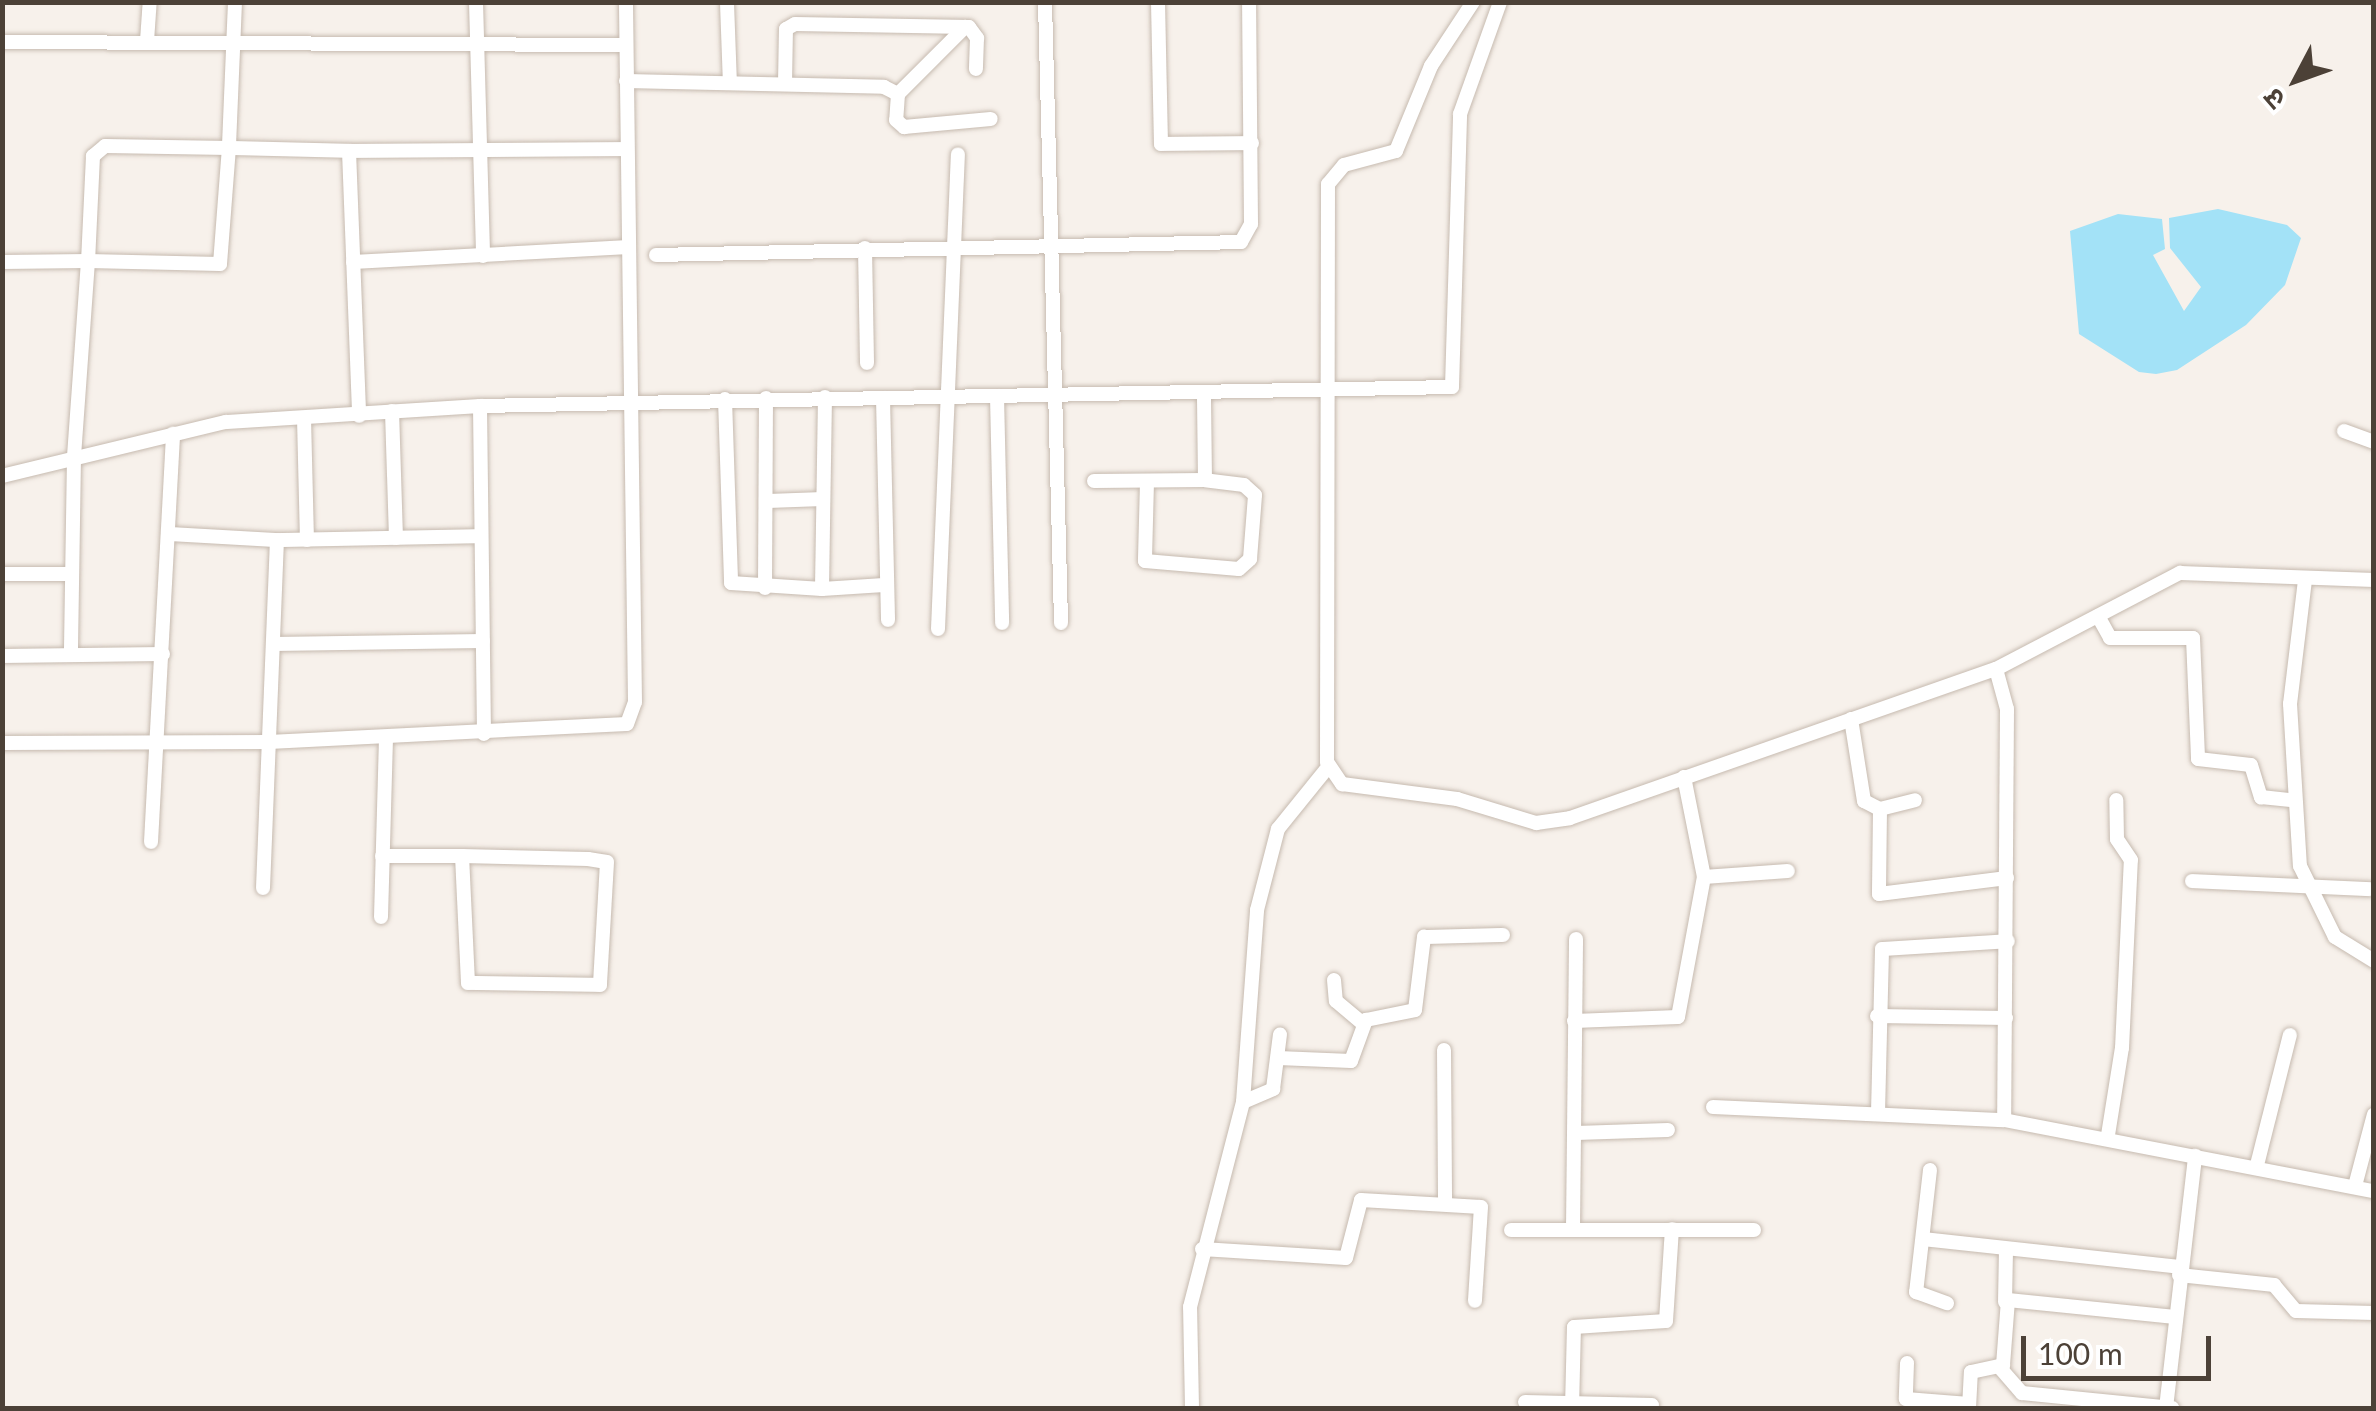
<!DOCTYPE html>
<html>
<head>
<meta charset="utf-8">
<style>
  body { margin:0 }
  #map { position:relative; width:2376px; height:1411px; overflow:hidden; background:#f7f1eb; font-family:Lato,"Noto Sans Devanagari",sans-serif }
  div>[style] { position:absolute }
  .water>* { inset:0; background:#a3e2f7 }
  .roads { filter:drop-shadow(0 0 2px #c6baaf) drop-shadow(0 0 2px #c6baaf) }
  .street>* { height:14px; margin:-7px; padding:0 7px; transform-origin:7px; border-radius:7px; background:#fff }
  span { translate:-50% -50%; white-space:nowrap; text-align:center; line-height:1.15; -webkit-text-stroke:8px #fff; paint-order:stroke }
  .frame { position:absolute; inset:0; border:5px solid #4c4137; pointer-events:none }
  .north { position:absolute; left:2246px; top:30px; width:100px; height:100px; -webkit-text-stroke:8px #fff; paint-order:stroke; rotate:229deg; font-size:28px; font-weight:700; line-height:40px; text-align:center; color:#4c4137 }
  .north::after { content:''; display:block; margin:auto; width:35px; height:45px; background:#4c4137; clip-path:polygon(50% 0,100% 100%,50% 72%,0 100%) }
  .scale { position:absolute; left:2021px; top:1336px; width:190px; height:45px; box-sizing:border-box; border:5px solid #4c4137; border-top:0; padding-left:12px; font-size:30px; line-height:35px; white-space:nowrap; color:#4c4137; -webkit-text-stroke:8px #fff; paint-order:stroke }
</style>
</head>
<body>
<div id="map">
  <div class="water">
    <div style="clip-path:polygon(2218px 209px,2287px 225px,2301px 238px,2285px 285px,2246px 325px,2177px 370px,2156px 374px,2139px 372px,2079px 334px,2070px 231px,2118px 214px,2162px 219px,2165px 249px,2153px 255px,2184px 311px,2201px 287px,2170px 248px,2169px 218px)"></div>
  </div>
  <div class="roads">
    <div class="street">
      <div style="left:235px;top:2px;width:146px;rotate:92.4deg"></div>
      <div style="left:229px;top:148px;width:120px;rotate:1.4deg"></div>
      <div style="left:349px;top:151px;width:265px;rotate:87.8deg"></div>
      <div style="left:476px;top:2px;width:254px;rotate:88.4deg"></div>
      <div style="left:1045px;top:2px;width:621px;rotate:88.52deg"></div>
      <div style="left:1158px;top:2px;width:142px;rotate:88.8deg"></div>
      <div style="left:1161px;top:144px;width:91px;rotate:-0.6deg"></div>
      <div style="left:1473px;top:2px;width:77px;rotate:123.3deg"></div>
      <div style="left:1431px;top:66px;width:92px;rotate:112.4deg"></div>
      <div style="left:1396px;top:151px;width:54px;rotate:164.9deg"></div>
      <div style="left:1344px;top:165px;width:25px;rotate:130deg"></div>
      <div style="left:1328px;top:184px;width:578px;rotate:90.1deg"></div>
      <div style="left:1327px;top:762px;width:27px;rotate:56deg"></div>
      <div style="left:1342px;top:784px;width:116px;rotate:7.4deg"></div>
      <div style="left:1457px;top:799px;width:83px;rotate:16.9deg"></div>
      <div style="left:1536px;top:823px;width:34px;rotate:-8deg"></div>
      <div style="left:1570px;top:818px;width:451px;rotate:-19.3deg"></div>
      <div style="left:1996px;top:669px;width:208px;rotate:-27.6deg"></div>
      <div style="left:2180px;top:573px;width:194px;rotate:2.1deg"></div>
      <div style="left:727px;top:3px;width:80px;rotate:87.9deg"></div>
      <div style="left:147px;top:41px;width:39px;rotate:-86deg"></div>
      <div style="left:2px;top:42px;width:624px;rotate:0.28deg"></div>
      <div style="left:626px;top:81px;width:258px;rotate:1.3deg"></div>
      <div style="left:884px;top:87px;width:16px;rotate:27deg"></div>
      <div style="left:898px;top:94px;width:26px;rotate:94deg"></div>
      <div style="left:896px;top:120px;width:11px;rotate:41deg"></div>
      <div style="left:904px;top:127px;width:87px;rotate:-5.3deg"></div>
      <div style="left:785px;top:84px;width:55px;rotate:-89deg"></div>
      <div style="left:786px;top:29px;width:10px;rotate:-29deg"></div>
      <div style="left:795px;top:24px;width:174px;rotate:1deg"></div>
      <div style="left:969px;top:27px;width:14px;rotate:54deg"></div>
      <div style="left:977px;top:38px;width:31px;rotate:92deg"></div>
      <div style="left:898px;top:94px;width:95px;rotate:-45deg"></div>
      <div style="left:349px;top:151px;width:278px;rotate:-0.4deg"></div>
      <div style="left:865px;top:248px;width:115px;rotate:89deg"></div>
      <div style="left:656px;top:255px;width:585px;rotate:-1.27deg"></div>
      <div style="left:1241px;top:242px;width:21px;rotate:-61deg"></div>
      <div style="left:1251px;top:224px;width:222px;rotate:-90.5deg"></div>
      <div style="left:2px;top:262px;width:86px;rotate:-0.7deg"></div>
      <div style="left:88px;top:261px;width:132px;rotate:1.3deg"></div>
      <div style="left:220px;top:264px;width:116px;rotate:-85.6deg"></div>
      <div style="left:229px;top:148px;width:124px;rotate:-179.1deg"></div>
      <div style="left:105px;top:146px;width:16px;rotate:140deg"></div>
      <div style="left:93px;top:156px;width:105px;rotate:92.7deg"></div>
      <div style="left:88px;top:261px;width:196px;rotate:94.1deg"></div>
      <div style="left:74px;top:457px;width:197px;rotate:90.9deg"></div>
      <div style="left:353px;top:262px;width:276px;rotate:-3.1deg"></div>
      <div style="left:997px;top:396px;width:227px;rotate:88.7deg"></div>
      <div style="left:825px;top:397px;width:192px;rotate:90.9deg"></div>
      <div style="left:822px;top:589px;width:62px;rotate:-3.7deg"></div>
      <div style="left:883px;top:398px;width:222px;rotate:88.7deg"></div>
      <div style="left:725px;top:399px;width:184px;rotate:88.1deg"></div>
      <div style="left:731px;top:583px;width:91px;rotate:3.8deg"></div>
      <div style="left:480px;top:406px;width:328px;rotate:89.3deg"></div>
      <div style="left:392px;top:411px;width:127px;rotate:88.2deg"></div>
      <div style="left:304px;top:418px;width:122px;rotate:88.6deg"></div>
      <div style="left:2344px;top:431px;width:32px;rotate:20deg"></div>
      <div style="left:2px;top:476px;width:230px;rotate:-13.6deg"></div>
      <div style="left:226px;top:422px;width:255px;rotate:-3.6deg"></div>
      <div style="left:480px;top:406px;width:972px;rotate:-1.12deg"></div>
      <div style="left:1452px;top:387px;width:273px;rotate:-88.3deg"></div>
      <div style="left:1460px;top:114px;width:119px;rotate:-70.3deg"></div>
      <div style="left:1094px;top:481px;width:111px;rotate:-0.5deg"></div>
      <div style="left:1205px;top:480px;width:86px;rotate:-90.7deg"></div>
      <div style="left:1147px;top:482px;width:79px;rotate:91.5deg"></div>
      <div style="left:1145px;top:561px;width:94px;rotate:4.9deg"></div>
      <div style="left:1239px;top:569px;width:15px;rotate:-42deg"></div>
      <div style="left:1250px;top:559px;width:64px;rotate:-85.5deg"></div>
      <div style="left:1255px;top:495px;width:15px;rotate:-138deg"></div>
      <div style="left:1244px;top:485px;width:39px;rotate:-173deg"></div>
      <div style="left:768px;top:501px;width:55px;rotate:-2.1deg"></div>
      <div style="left:168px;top:534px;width:109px;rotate:3.2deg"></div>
      <div style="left:2px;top:574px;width:70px"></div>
      <div style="left:2305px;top:580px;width:125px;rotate:96.9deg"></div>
      <div style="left:2290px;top:704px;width:162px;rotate:86.5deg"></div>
      <div style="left:2300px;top:866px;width:79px;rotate:63.8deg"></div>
      <div style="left:2335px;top:937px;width:46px;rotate:31.6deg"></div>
      <div style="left:765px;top:588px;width:190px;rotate:-89.7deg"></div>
      <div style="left:2098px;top:616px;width:25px;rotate:61deg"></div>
      <div style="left:2110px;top:638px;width:83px"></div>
      <div style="left:2193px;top:638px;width:121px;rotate:87.6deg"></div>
      <div style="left:2198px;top:759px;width:53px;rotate:6.5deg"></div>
      <div style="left:2251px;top:765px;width:34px;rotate:73deg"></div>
      <div style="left:2261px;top:797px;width:30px;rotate:6deg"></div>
      <div style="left:938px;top:629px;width:475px;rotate:-87.6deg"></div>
      <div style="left:273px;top:644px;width:210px;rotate:-0.8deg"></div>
      <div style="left:2px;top:656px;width:161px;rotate:-0.7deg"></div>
      <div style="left:1996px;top:669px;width:41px;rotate:74.6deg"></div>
      <div style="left:2007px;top:709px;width:411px;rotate:90.4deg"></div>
      <div style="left:1851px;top:719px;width:83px;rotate:81deg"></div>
      <div style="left:1864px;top:801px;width:18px;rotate:27deg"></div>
      <div style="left:1880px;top:809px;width:36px;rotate:-14deg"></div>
      <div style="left:2px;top:743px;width:267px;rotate:-0.2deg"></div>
      <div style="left:269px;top:742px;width:358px;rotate:-2.9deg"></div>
      <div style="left:627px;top:724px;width:23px;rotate:-70deg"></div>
      <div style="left:635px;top:702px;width:700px;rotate:-90.74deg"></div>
      <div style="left:1880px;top:809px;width:85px;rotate:90.7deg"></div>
      <div style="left:1879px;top:894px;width:129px;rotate:-7.1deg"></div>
      <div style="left:151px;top:842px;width:409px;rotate:-86.9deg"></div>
      <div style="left:382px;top:856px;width:80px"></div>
      <div style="left:462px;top:856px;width:126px;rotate:1.4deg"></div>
      <div style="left:588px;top:859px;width:19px;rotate:9deg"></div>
      <div style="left:607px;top:862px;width:123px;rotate:93.3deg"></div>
      <div style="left:600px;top:985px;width:132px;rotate:-179.1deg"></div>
      <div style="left:468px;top:983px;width:127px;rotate:-92.7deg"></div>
      <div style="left:1704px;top:877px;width:84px;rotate:-4.1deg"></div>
      <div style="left:2192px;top:881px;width:178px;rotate:2.6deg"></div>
      <div style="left:263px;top:888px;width:348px;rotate:-87.7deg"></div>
      <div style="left:277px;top:540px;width:204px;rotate:-1.1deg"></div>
      <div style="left:381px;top:917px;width:180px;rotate:-88.4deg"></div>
      <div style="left:1334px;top:980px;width:21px;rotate:85deg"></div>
      <div style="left:1336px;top:1001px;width:34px;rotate:40deg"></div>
      <div style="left:1877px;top:1016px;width:129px;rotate:0.9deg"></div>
      <div style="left:1574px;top:1021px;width:104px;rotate:-2.2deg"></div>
      <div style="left:1678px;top:1017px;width:142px;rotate:-79.5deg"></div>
      <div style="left:1704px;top:877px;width:102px;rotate:-101.3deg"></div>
      <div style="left:1444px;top:1050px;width:152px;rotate:89.6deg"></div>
      <div style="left:1278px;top:1058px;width:73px;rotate:2.4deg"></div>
      <div style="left:1351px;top:1061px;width:44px;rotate:-69.9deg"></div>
      <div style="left:1366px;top:1020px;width:50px;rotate:-11.5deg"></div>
      <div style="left:1415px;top:1010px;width:74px;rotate:-83deg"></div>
      <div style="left:1424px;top:937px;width:79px;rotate:-1.5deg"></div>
      <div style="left:1243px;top:1102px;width:33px;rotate:-23deg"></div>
      <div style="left:1273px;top:1089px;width:55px;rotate:-82.7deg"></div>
      <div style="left:1713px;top:1107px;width:291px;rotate:2.6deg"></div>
      <div style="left:2004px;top:1120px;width:377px;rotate:10.9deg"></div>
      <div style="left:1878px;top:1113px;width:164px;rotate:-88.6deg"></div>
      <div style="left:1882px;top:949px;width:126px;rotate:-3.6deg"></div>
      <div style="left:1576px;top:1133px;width:92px;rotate:-1.9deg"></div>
      <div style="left:2108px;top:1135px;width:88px;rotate:-80.9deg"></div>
      <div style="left:2122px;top:1048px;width:188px;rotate:-87.3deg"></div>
      <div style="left:2131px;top:860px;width:25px;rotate:-124deg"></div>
      <div style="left:2117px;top:839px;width:39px;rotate:-91deg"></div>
      <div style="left:2257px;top:1165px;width:134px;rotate:-75.8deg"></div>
      <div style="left:1930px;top:1170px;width:123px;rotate:96.5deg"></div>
      <div style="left:1916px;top:1292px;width:33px;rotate:20deg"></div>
      <div style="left:2355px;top:1186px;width:74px;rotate:-75.2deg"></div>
      <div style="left:1573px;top:1229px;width:290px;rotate:-89.4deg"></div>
      <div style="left:1511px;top:1230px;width:243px"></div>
      <div style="left:1923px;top:1239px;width:258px;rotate:6.2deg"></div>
      <div style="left:1202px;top:1249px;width:144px;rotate:3.6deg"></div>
      <div style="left:1346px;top:1258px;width:60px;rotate:-75.5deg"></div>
      <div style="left:1361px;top:1200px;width:120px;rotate:3.3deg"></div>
      <div style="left:1481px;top:1207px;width:94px;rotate:93.7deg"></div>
      <div style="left:2179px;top:1275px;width:96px;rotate:6deg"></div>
      <div style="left:2274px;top:1285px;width:34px;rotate:50deg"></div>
      <div style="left:2296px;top:1311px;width:78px;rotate:1.5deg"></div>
      <div style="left:2005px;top:1302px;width:52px;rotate:-88.9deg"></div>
      <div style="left:1907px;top:1363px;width:36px;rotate:92deg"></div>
      <div style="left:1906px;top:1399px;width:63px;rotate:4.5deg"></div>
      <div style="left:2001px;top:1369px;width:32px;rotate:49deg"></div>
      <div style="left:2022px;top:1393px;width:151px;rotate:5.7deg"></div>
      <div style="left:1525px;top:1402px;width:127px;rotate:1.4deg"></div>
      <div style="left:1192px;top:1408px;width:101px;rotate:-91.1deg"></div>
      <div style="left:1190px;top:1307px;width:212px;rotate:-75.5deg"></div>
      <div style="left:1243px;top:1102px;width:193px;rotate:-85.8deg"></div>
      <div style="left:1257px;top:910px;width:84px;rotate:-75.5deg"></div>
      <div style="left:1278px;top:829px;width:80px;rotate:-51.1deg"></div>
      <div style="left:1572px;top:1408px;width:81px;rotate:-88.6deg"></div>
      <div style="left:1574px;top:1327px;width:92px;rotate:-3.7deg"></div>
      <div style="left:1666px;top:1321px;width:92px;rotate:-86.3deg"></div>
      <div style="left:1969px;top:1408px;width:36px;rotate:-87deg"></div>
      <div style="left:1971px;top:1372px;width:33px;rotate:-12deg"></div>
      <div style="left:2003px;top:1365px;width:65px;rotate:-85.6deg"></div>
      <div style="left:2008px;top:1300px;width:168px;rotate:5.8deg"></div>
      <div style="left:2166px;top:1408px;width:254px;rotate:-83.4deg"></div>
    </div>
  </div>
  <div class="frame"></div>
  <div class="north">उ</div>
  <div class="scale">100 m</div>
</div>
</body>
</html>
